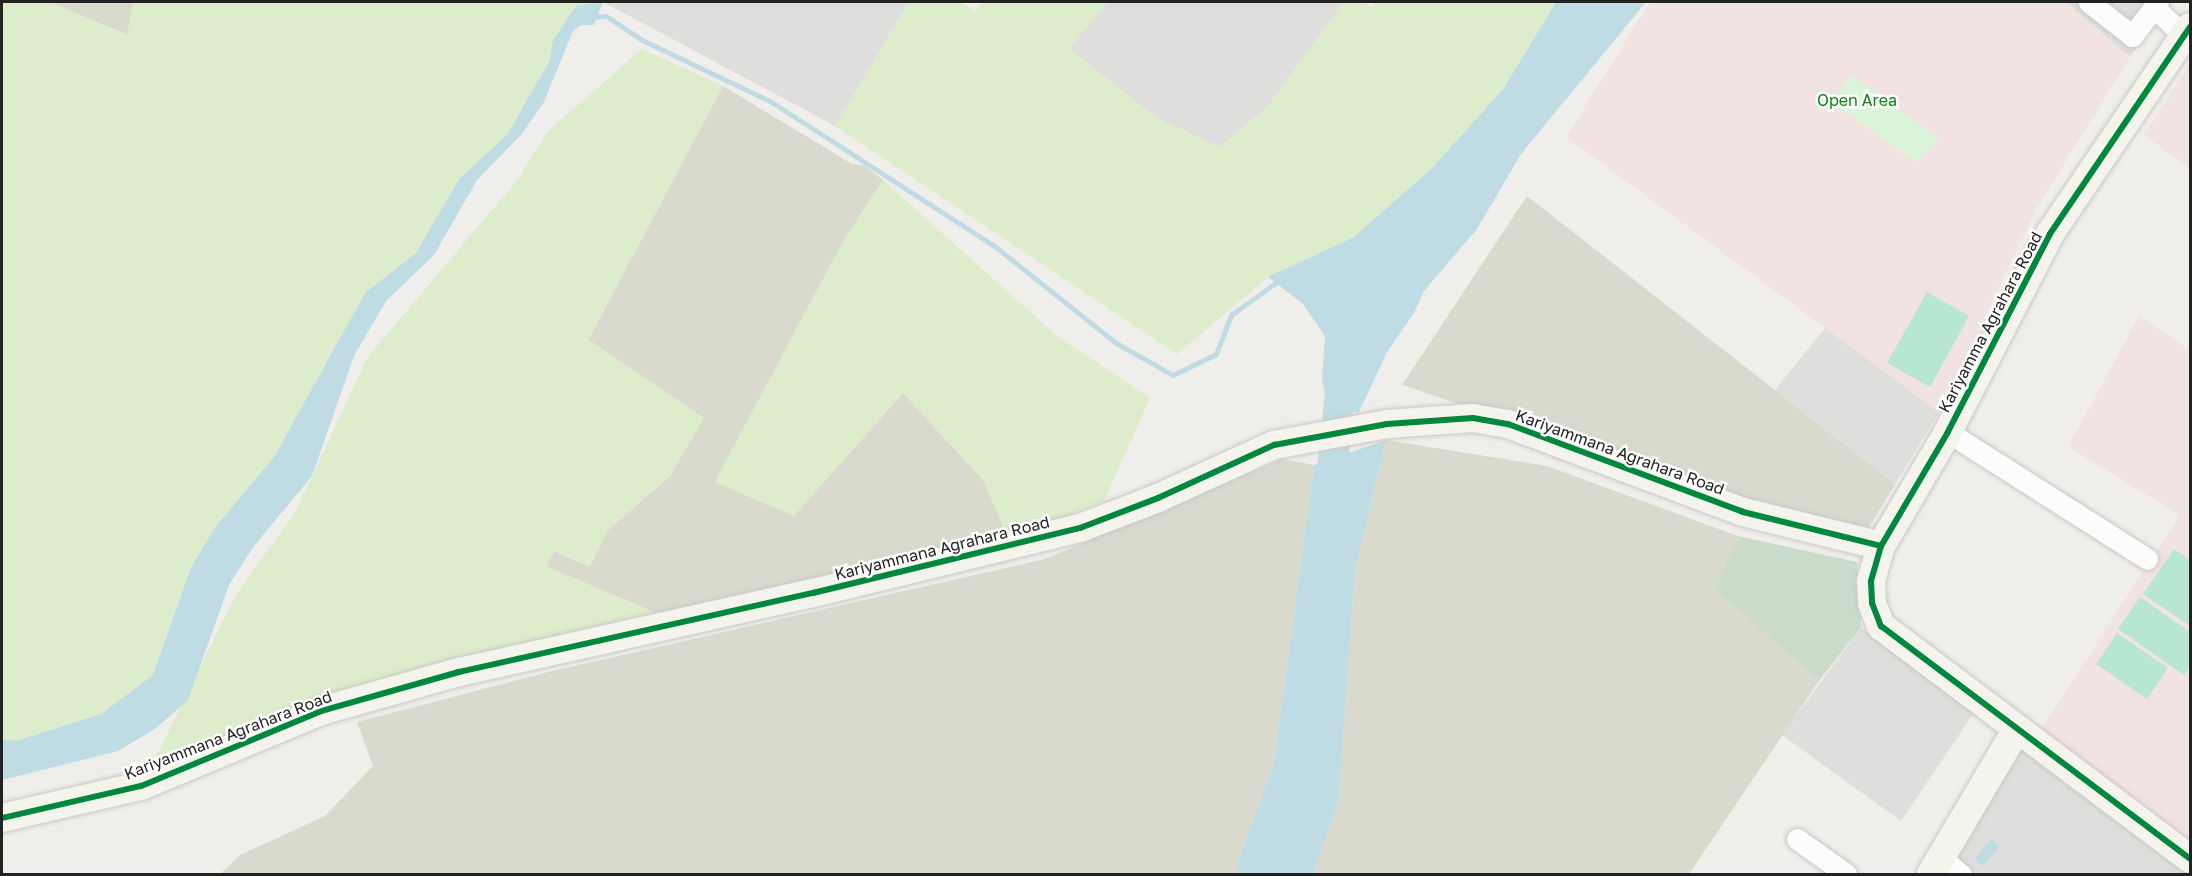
<!DOCTYPE html>
<html>
<head>
<meta charset="utf-8">
<style>
  body { margin:0 }
  #map { position:relative; width:2192px; height:876px; overflow:hidden; background:#f0eeeb; font-family:"Golos Text",sans-serif }
  div>[style] { position:absolute }
  .residential>* { inset:0; background:#dfdedc }
  .commercial>* { inset:0; background:#f1e3e1 }
  .religious>* { inset:0; background:#dededc }
  .construction>* { inset:0; background:#d9d9cd }
  .grass>* { inset:0; background:#ddeccb }
  .cemetery>* { inset:0; background:#cadbca }
  .park>* { inset:0; background:#daf5da }
  .pitch>* { inset:0; background:#b7e6d2 }
  .water>* { inset:0; background:#bfdbe3 }
  .stream>* { height:5px; margin:-2.5px; padding:0 2.5px; transform-origin:2.5px; border-radius:2.5px; background:#bfdbe3 }
  .river>* { height:30px; margin:-15px; padding:0 15px; transform-origin:15px; border-radius:15px; background:#bfdbe3 }
  .roads { filter:drop-shadow(0 0 2px #c9c8c7) drop-shadow(0 0 2px #c9c8c7) }
  .street>* { height:21px; margin:-10.5px; padding:0 10.5px; transform-origin:10.5px; border-radius:10.5px; background:#fdfcfc }
  .secondary>* { height:28px; margin:-14px; padding:0 14px; transform-origin:14px; border-radius:14px; background:#f4f4ed }
  .cycleway>* { height:6px; margin:-3px; padding:0 3px; transform-origin:3px; border-radius:3px; background:#00873e }
  span { translate:-50% -50%; white-space:nowrap; text-align:center; line-height:1.15; -webkit-text-stroke:5px #fff; paint-order:stroke }
  .park-label { font-size:16px; color:#0c8416 }
  .street-label { font-size:16px; color:#222 }
  .frame { position:absolute; inset:0; border:3px solid #222; pointer-events:none }
</style>
</head>
<body>
<div id="map">
  <div class="residential">
    <div style="clip-path:polygon(603px 2px,909px 2px,835px 126px)"></div>
    <div style="clip-path:polygon(1108px 2px,1344px 2px,1268px 106px,1220px 147px,1158px 119px,1068px 48px)"></div>
    <div style="clip-path:polygon(2066px 2px,2168px 2px,2130px 57px)"></div>
    <div style="clip-path:polygon(1861px 627px,1975px 711px,1901px 821px,1782px 735px)"></div>
    <div style="clip-path:polygon(2022px 745px,2188px 874px,1969px 874px,1948px 859px)"></div>
  </div>
  <div class="commercial">
    <div style="clip-path:polygon(1650px 2px,2066px 2px,2130px 57px,2037px 208px,1939px 412px,1566px 137px)"></div>
    <div style="clip-path:polygon(2190px 63px,2190px 169px,2144px 135px)"></div>
    <div style="clip-path:polygon(2139px 316px,2190px 350px,2190px 843px,2041px 729px,2180px 515px,2068px 447px)"></div>
  </div>
  <div class="religious">
    <div style="clip-path:polygon(1825px 328px,1939px 412px,1895px 484px,1775px 390px)"></div>
  </div>
  <div class="construction">
    <div style="clip-path:polygon(49px 2px,133px 2px,128px 35px)"></div>
    <div style="clip-path:polygon(723px 86px,852px 164px,864px 165px,883px 180px,844px 240px,715px 482px,794px 515px,903px 393px,984px 481px,1009px 540px,668px 618px,546px 567px,554px 551px,590px 567px,607px 531px,670px 476px,703px 418px,588px 340px)"></div>
    <div style="clip-path:polygon(1527px 196px,1895px 484px,1862px 539px,1402px 385px)"></div>
    <div style="clip-path:polygon(1386px 440px,1547px 466px,1738px 536px,1714px 589px,1819px 681px,1689px 874px,1313px 874px,1338px 804px,1355px 569px)"></div>
    <div style="clip-path:polygon(1283px 459px,1314px 465px,1274px 762px,1234px 874px,220px 874px,240px 855px,325px 816px,373px 766px,357px 722px,548px 672px,1045px 559px)"></div>
  </div>
  <div class="grass">
    <div style="clip-path:polygon(2px 2px,49px 2px,127px 35px,133px 2px,604px 2px,576px 6px,553px 40px,550px 60px,507px 136px,459px 179px,416px 253px,365px 293px,274px 457px,216px 526px,191px 567px,153px 675px,101px 714px,19px 740px,2px 740px)"></div>
    <div style="clip-path:polygon(909px 2px,960px 2px,976px 11px,983px 2px,1108px 2px,1069px 49px,1158px 119px,1220px 147px,1268px 106px,1344px 2px,1364px 2px,1371px 7px,1376px 2px,1556px 2px,1504px 88px,1432px 168px,1354px 237px,1268px 277px,1177px 354px,835px 126px)"></div>
    <div style="clip-path:polygon(642px 49px,723px 86px,588px 339px,704px 418px,670px 476px,607px 531px,590px 567px,555px 551px,546px 566px,668px 618px,156px 757px,235px 596px,296px 511px,367px 358px,519px 178px,546px 133px)"></div>
    <div style="clip-path:polygon(883px 180px,1058px 337px,1150px 398px,1104px 501px,1009px 540px,984px 481px,903px 393px,794px 516px,715px 482px,844px 240px)"></div>
  </div>
  <div class="cemetery">
    <div style="clip-path:polygon(1738px 536px,1857px 562px,1861px 627px,1819px 681px,1714px 589px)"></div>
  </div>
  <div class="park">
    <div style="clip-path:polygon(1851px 75px,1939px 139px,1916px 162px,1832px 103px)"></div>
  </div>
  <div class="pitch">
    <div style="clip-path:polygon(1927px 292px,1969px 316px,1930px 387px,1887px 363px)"></div>
    <div style="clip-path:polygon(2174px 549px,2190px 560px,2190px 626px,2143px 594px)"></div>
    <div style="clip-path:polygon(2140px 597px,2190px 632px,2190px 666px,2184px 675px,2118px 629px)"></div>
    <div style="clip-path:polygon(2117px 633px,2168px 668px,2147px 699px,2096px 664px)"></div>
  </div>
  <div class="water">
    <div style="clip-path:polygon(603px 2px,594px 25px,581px 25px,573px 31px,544px 102px,521px 135px,477px 180px,434px 255px,386px 301px,354px 356px,312px 476px,254px 546px,229px 585px,188px 700px,155px 729px,118px 751px,2px 780px,2px 740px,19px 740px,101px 714px,153px 675px,191px 567px,216px 526px,274px 457px,365px 293px,416px 253px,459px 179px,507px 135px,550px 60px,553px 40px,576px 6px)"></div>
    <div style="clip-path:polygon(1556px 2px,1646px 2px,1521px 154px,1477px 229px,1424px 291px,1414px 313px,1387px 352px,1359px 412px,1329px 414px,1322px 380px,1325px 336px,1303px 304px,1268px 277px,1354px 237px,1432px 168px,1504px 88px)"></div>
    <div style="clip-path:polygon(1386px 440px,1355px 569px,1338px 804px,1313px 874px,1234px 874px,1274px 762px,1314px 465px)"></div>
    <div style="clip-path:polygon(1991px 839px,2000px 846px,1983px 866px,1975px 859px)"></div>
  </div>
  <div class="stream">
    <div style="left:591px;top:17px;width:15px;rotate:-4deg"></div>
    <div style="left:606px;top:16px;width:43px;rotate:33.7deg"></div>
    <div style="left:642px;top:40px;width:142px;rotate:25.5deg"></div>
    <div style="left:770px;top:101px;width:265px;rotate:32.9deg"></div>
    <div style="left:993px;top:245px;width:157px;rotate:38.5deg"></div>
    <div style="left:1116px;top:343px;width:65px;rotate:29.3deg"></div>
    <div style="left:1173px;top:375px;width:48px;rotate:-26deg"></div>
    <div style="left:1216px;top:354px;width:42px;rotate:-69deg"></div>
    <div style="left:1231px;top:315px;width:62px;rotate:-35.8deg"></div>
  </div>
  <div class="river">
    <div style="left:1329px;top:499px;width:126px;rotate:-84.1deg"></div>
  </div>
  <div class="roads">
    <div class="street">
      <div style="left:2089px;top:2px;width:55px;rotate:38.3deg"></div>
      <div style="left:2132px;top:36px;width:43px;rotate:-52.6deg"></div>
      <div style="left:2155px;top:8px;width:40px;rotate:44deg"></div>
      <div style="left:1948px;top:432px;width:236px;rotate:32.5deg"></div>
      <div style="left:1797px;top:839px;width:60px;rotate:35.5deg"></div>
      <div style="left:1941px;top:858px;width:26px;rotate:39deg"></div>
    </div>
    <div class="secondary">
      <div style="left:2190px;top:27px;width:250px;rotate:124.1deg"></div>
      <div style="left:2050px;top:234px;width:223px;rotate:117.3deg"></div>
      <div style="left:1948px;top:432px;width:132px;rotate:120.4deg"></div>
      <div style="left:1881px;top:546px;width:37px;rotate:106deg"></div>
      <div style="left:1871px;top:582px;width:21px;rotate:87deg"></div>
      <div style="left:1872px;top:603px;width:25px;rotate:69deg"></div>
      <div style="left:1881px;top:626px;width:387px;rotate:37deg"></div>
      <div style="left:2px;top:818px;width:143px;rotate:-13deg"></div>
      <div style="left:141px;top:786px;width:195px;rotate:-22.6deg"></div>
      <div style="left:321px;top:711px;width:143px;rotate:-15.8deg"></div>
      <div style="left:459px;top:672px;width:363px;rotate:-12.6deg"></div>
      <div style="left:813px;top:593px;width:275px;rotate:-13.7deg"></div>
      <div style="left:1080px;top:528px;width:84px;rotate:-21deg"></div>
      <div style="left:1158px;top:498px;width:128px;rotate:-24.6deg"></div>
      <div style="left:1274px;top:445px;width:115px;rotate:-10.5deg"></div>
      <div style="left:1387px;top:424px;width:86px;rotate:-4deg"></div>
      <div style="left:1473px;top:418px;width:36px;rotate:10deg"></div>
      <div style="left:1508px;top:424px;width:251px;rotate:20.5deg"></div>
      <div style="left:1743px;top:512px;width:142px;rotate:13.8deg"></div>
      <div style="left:1931px;top:874px;width:169px;rotate:-59.3deg"></div>
    </div>
  </div>
  <div class="cycleway">
    <div style="left:2190px;top:27px;width:250px;rotate:124.1deg"></div>
    <div style="left:2050px;top:234px;width:223px;rotate:117.3deg"></div>
    <div style="left:1948px;top:432px;width:132px;rotate:120.4deg"></div>
    <div style="left:1881px;top:546px;width:37px;rotate:106deg"></div>
    <div style="left:1871px;top:582px;width:21px;rotate:87deg"></div>
    <div style="left:1872px;top:603px;width:25px;rotate:69deg"></div>
    <div style="left:1881px;top:626px;width:387px;rotate:37deg"></div>
    <div style="left:2px;top:818px;width:143px;rotate:-13deg"></div>
    <div style="left:141px;top:786px;width:195px;rotate:-22.6deg"></div>
    <div style="left:321px;top:711px;width:143px;rotate:-15.8deg"></div>
    <div style="left:459px;top:672px;width:363px;rotate:-12.6deg"></div>
    <div style="left:813px;top:593px;width:275px;rotate:-13.7deg"></div>
    <div style="left:1080px;top:528px;width:84px;rotate:-21deg"></div>
    <div style="left:1158px;top:498px;width:128px;rotate:-24.6deg"></div>
    <div style="left:1274px;top:445px;width:115px;rotate:-10.5deg"></div>
    <div style="left:1387px;top:424px;width:86px;rotate:-4deg"></div>
    <div style="left:1473px;top:418px;width:36px;rotate:10deg"></div>
    <div style="left:1508px;top:424px;width:251px;rotate:20.5deg"></div>
    <div style="left:1743px;top:512px;width:142px;rotate:13.8deg"></div>
  </div>
  <div class="park-label">
    <span style="left:1857px;top:100px">Open Area</span>
  </div>
  <div class="street-label">
    <span style="left:1990px;top:322px;rotate:-62deg">Kariyamma Agrahara Road</span>
    <span style="left:1620px;top:452px;rotate:20deg">Kariyammana Agrahara Road</span>
    <span style="left:942px;top:548px;rotate:-14deg">Kariyammana Agrahara Road</span>
    <span style="left:228px;top:735px;rotate:-21deg">Kariyammana Agrahara Road</span>
  </div>
  <div class="frame"></div>
</div>
</body>
</html>
